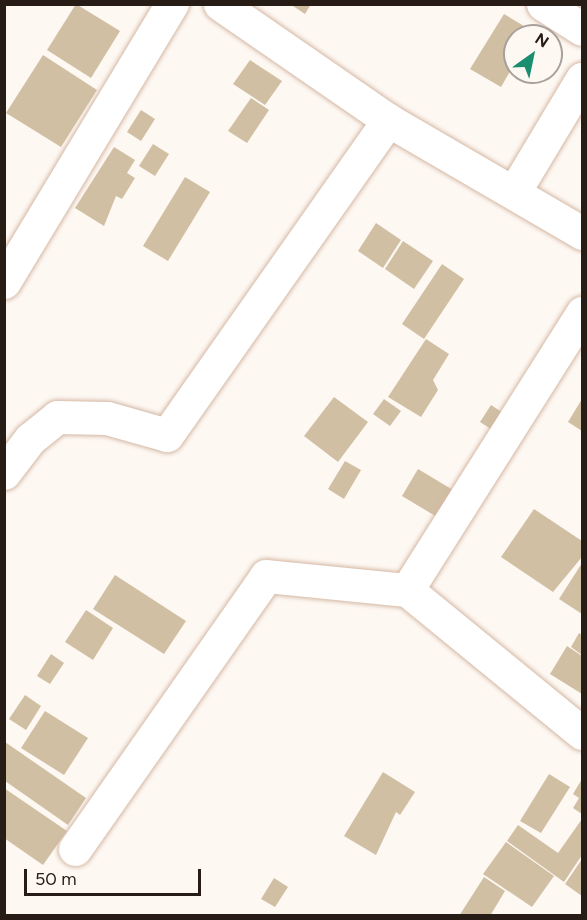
<!DOCTYPE html>
<html>
<head>
<meta charset="utf-8">
<style>
  body { margin:0 }
  #map { position:relative; width:587px; height:920px; overflow:hidden; background:#fef8f3; font-family:Figtree,sans-serif }
  div>[style] { position:absolute }
  .building>* { inset:0; background:#d0bfa3 }
  .roads { filter:drop-shadow(0 0 2px #d4b8a4) drop-shadow(0 0 2px #d4b8a4) }
  .minor>* { height:33px; margin:-16.5px; padding:0 16.5px; transform-origin:16.5px; border-radius:16.5px; background:#fff }
  span { translate:-50% -50%; white-space:nowrap; text-align:center; line-height:1.15; -webkit-text-stroke:5px #fef8f3; paint-order:stroke }
  .frame { position:absolute; inset:0; border:6px solid #271d16; pointer-events:none }
  .north { position:absolute; left:503px; top:24px; width:60px; height:60px; box-sizing:border-box; background:#fef8f3; border:2px solid #a8a09b; border-radius:50%; rotate:33deg; font-size:16px; font-weight:700; line-height:24px; text-align:center; color:#271d16 }
  .north::after { content:''; display:block; margin:auto; width:21px; height:27px; background:#1b8e70; clip-path:polygon(50% 0,100% 100%,50% 72%,0 100%) }
  .scale { position:absolute; left:24px; top:869px; width:177px; height:27px; box-sizing:border-box; border:3px solid #271d16; border-top:0; padding-left:8px; font-size:18px; line-height:21px; white-space:nowrap; color:#271d16; -webkit-text-stroke:4px #fef8f3; paint-order:stroke }
</style>
</head>
<body>
<div id="map">
  <div class="building">
    <div style="clip-path:polygon(76px 4px,120px 31px,91px 78px,47px 50px)"></div>
    <div style="clip-path:polygon(290px 4px,311px 4px,305px 14px)"></div>
    <div style="clip-path:polygon(504px 14px,534px 32px,515px 36px,515px 63px,501px 87px,470px 69px)"></div>
    <div style="clip-path:polygon(43px 55px,97px 90px,61px 147px,6px 113px)"></div>
    <div style="clip-path:polygon(250px 60px,282px 81px,265px 105px,233px 84px)"></div>
    <div style="clip-path:polygon(251px 98px,269px 110px,247px 143px,228px 131px)"></div>
    <div style="clip-path:polygon(141px 110px,155px 119px,141px 141px,127px 132px)"></div>
    <div style="clip-path:polygon(153px 144px,169px 154px,155px 176px,139px 166px)"></div>
    <div style="clip-path:polygon(114px 147px,135px 160px,127px 173px,135px 178px,122px 199px,116px 196px,104px 226px,75px 208px)"></div>
    <div style="clip-path:polygon(185px 177px,210px 192px,168px 261px,143px 246px)"></div>
    <div style="clip-path:polygon(376px 223px,401px 240px,383px 268px,358px 251px)"></div>
    <div style="clip-path:polygon(403px 241px,433px 261px,414px 289px,385px 269px)"></div>
    <div style="clip-path:polygon(442px 264px,464px 279px,424px 339px,402px 324px)"></div>
    <div style="clip-path:polygon(426px 339px,449px 354px,433px 380px,438px 390px,421px 417px,388px 397px)"></div>
    <div style="clip-path:polygon(334px 397px,368px 422px,338px 462px,304px 436px)"></div>
    <div style="clip-path:polygon(384px 399px,401px 411px,390px 426px,373px 414px)"></div>
    <div style="clip-path:polygon(582px 399px,582px 431px,568px 422px)"></div>
    <div style="clip-path:polygon(491px 405px,508px 416px,497px 433px,480px 422px)"></div>
    <div style="clip-path:polygon(345px 461px,361px 470px,344px 499px,328px 489px)"></div>
    <div style="clip-path:polygon(418px 469px,453px 490px,437px 517px,402px 496px)"></div>
    <div style="clip-path:polygon(534px 509px,582px 541px,582px 557px,553px 592px,501px 557px)"></div>
    <div style="clip-path:polygon(582px 563px,582px 614px,559px 599px)"></div>
    <div style="clip-path:polygon(115px 575px,186px 621px,164px 654px,93px 609px)"></div>
    <div style="clip-path:polygon(86px 610px,113px 628px,93px 660px,65px 642px)"></div>
    <div style="clip-path:polygon(579px 633px,582px 635px,582px 655px,571px 647px)"></div>
    <div style="clip-path:polygon(567px 646px,582px 656px,582px 694px,550px 674px)"></div>
    <div style="clip-path:polygon(51px 654px,64px 663px,50px 684px,37px 676px)"></div>
    <div style="clip-path:polygon(25px 695px,41px 706px,26px 730px,9px 719px)"></div>
    <div style="clip-path:polygon(45px 711px,88px 738px,64px 775px,21px 748px)"></div>
    <div style="clip-path:polygon(5px 742px,86px 798px,68px 825px,5px 781px)"></div>
    <div style="clip-path:polygon(383px 772px,415px 792px,400px 815px,396px 812px,376px 855px,344px 836px)"></div>
    <div style="clip-path:polygon(549px 774px,570px 787px,541px 833px,520px 821px)"></div>
    <div style="clip-path:polygon(582px 779px,582px 814px,573px 808px,579px 798px,573px 794px)"></div>
    <div style="clip-path:polygon(4px 788px,67px 831px,43px 865px,4px 838px)"></div>
    <div style="clip-path:polygon(582px 819px,582px 855px,564px 882px,507px 841px,518px 825px,558px 853px)"></div>
    <div style="clip-path:polygon(506px 842px,554px 876px,532px 907px,483px 874px)"></div>
    <div style="clip-path:polygon(582px 859px,582px 896px,565px 884px)"></div>
    <div style="clip-path:polygon(484px 877px,505px 891px,490px 916px,459px 916px)"></div>
    <div style="clip-path:polygon(274px 878px,288px 887px,275px 907px,261px 899px)"></div>
  </div>
  <div class="roads">
    <div class="minor">
      <div style="left:220px;top:4px;width:204px;rotate:34.6deg"></div>
      <div style="left:388px;top:120px;width:225px;rotate:30.2deg"></div>
      <div style="left:543px;top:4px;width:46px;rotate:32.7deg"></div>
      <div style="left:514px;top:192px;width:132px;rotate:-59deg"></div>
      <div style="left:4px;top:282px;width:325px;rotate:-58.9deg"></div>
      <div style="left:4px;top:473px;width:43px;rotate:-52.6deg"></div>
      <div style="left:30px;top:439px;width:35px;rotate:-39deg"></div>
      <div style="left:57px;top:417px;width:50px;rotate:1.1deg"></div>
      <div style="left:107px;top:418px;width:62px;rotate:15.8deg"></div>
      <div style="left:167px;top:435px;width:385px;rotate:-54.9deg"></div>
      <div style="left:407px;top:590px;width:328px;rotate:-57.7deg"></div>
      <div style="left:75px;top:849px;width:333px;rotate:-55deg"></div>
      <div style="left:266px;top:576px;width:142px;rotate:5.7deg"></div>
      <div style="left:407px;top:590px;width:226px;rotate:39.3deg"></div>
    </div>
  </div>
  <div class="frame"></div>
  <div class="north">N</div>
  <div class="scale">50 m</div>
</div>
</body>
</html>
